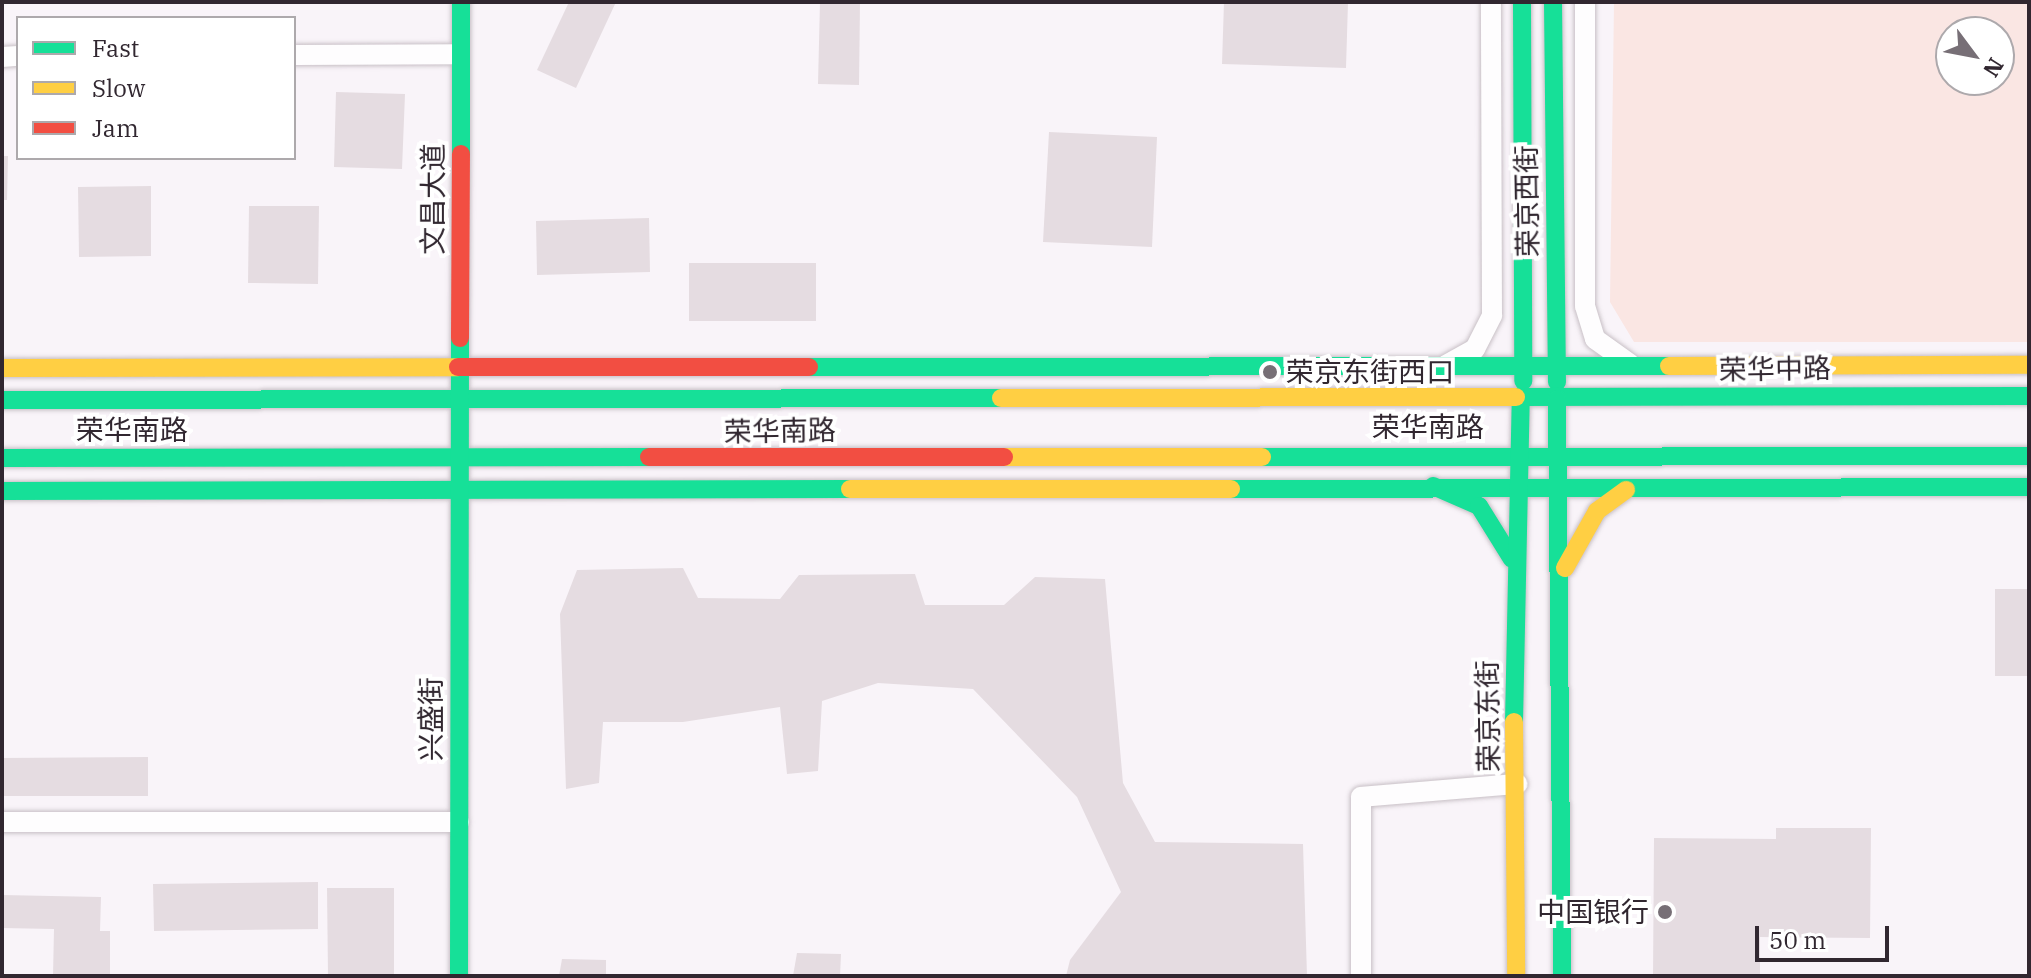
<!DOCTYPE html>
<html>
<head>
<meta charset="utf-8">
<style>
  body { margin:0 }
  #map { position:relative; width:2031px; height:978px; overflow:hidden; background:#f9f4f9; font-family:"IBM Plex Serif","Noto Sans SC",serif }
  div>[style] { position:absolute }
  .green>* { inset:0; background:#fae6e3 }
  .building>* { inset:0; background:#e5dce1 }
  .roads { filter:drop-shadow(0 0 2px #c8c0c6) drop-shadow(0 0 2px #c8c0c6) }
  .street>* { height:20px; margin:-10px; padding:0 10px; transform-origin:10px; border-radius:10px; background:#fefdfe }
  .fast>* { height:18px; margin:-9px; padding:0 9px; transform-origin:9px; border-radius:9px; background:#16e098 }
  .slow>* { height:18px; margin:-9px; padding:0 9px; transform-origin:9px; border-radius:9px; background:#ffcf43 }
  .jam>* { height:18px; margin:-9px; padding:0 9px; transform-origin:9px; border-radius:9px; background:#f24e42 }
  .dots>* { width:22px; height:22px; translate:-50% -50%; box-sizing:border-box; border:4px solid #fff; border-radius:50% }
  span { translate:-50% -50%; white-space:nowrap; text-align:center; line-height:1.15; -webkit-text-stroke:8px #fff; paint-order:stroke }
  .street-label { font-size:28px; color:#312730 }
  .poi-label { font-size:28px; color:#312730 }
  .left { translate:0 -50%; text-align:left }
  .right { translate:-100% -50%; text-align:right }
  .frame { position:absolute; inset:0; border:4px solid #312730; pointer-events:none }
  .legend { position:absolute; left:16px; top:16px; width:280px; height:144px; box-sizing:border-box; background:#fff; border:2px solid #ada9ac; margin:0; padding:10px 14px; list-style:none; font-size:24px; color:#312730 }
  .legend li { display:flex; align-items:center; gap:16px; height:40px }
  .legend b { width:40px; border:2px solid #ada9ac }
  .north { position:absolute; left:1935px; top:16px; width:80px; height:80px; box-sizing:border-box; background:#fff; border:2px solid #ada9ac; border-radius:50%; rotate:122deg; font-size:22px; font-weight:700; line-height:32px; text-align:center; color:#312730 }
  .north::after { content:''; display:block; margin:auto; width:28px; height:36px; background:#776f76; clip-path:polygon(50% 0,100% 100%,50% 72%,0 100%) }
  .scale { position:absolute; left:1755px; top:926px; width:134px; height:36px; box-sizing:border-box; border:4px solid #312730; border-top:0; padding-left:10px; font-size:24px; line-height:28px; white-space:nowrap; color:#312730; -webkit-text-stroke:6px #fff; paint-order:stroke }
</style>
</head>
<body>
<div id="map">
  <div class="green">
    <div style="clip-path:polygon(evenodd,1614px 2px,2029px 2px,2029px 342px,1634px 342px,1610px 302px,1614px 2px,1951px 32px,1999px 32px,1999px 80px,1951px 80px,1951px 32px)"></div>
  </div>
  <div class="building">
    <div style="clip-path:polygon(569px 2px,616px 2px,576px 88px,537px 70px)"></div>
    <div style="clip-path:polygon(820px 2px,860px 2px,859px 85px,818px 84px)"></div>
    <div style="clip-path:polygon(1224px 2px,1348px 2px,1346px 68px,1222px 64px)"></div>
    <div style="clip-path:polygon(336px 92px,405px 94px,402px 169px,334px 167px)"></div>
    <div style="clip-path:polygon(1049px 132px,1157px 137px,1152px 247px,1043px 242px)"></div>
    <div style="clip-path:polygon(2px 156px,8px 156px,7px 200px,2px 200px)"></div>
    <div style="clip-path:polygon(151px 186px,151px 256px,79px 257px,78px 187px)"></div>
    <div style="clip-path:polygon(249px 206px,319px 206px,318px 284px,248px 283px)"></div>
    <div style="clip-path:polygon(649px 218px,650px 272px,537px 275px,536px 221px)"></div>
    <div style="clip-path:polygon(689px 263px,816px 263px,816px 321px,689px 321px)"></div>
    <div style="clip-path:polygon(683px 568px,698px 598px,780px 599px,799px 575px,915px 574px,925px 605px,1004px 605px,1035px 577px,1105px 579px,1123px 783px,1155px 842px,1303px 844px,1307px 976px,1066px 976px,1070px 960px,1121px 892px,1077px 797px,973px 689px,878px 683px,822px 701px,818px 771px,787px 774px,780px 707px,683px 722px,603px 722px,599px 783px,566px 789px,560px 614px,577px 570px)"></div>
    <div style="clip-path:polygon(1995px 589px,2029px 589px,2029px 676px,1995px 676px)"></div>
    <div style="clip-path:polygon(148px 757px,148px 796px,2px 796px,2px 758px)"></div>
    <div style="clip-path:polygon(1776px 828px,1871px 828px,1870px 938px,1760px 937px,1760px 976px,1653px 976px,1654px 838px,1776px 839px)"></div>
    <div style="clip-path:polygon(318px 882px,318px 929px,154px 931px,153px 884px)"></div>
    <div style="clip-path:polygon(327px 888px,394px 888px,394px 976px,328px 976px)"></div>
    <div style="clip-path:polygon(2px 895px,101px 897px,100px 931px,110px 931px,110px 976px,53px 976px,54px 929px,2px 928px)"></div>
    <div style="clip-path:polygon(797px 953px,841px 954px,840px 976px,793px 976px)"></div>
    <div style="clip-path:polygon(562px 959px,606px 960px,606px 976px,559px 976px)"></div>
  </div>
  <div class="roads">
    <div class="street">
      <div style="left:1585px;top:2px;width:304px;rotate:90deg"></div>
      <div style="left:1585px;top:306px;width:34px;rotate:73deg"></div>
      <div style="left:1595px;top:339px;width:43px;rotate:35.5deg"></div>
      <div style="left:294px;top:55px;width:166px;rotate:-0.3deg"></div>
      <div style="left:2px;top:57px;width:16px;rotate:-4deg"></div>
      <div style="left:1446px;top:365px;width:33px;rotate:-29deg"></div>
      <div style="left:1475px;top:349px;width:38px;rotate:-63deg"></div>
      <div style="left:1492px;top:315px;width:313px;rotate:-90.2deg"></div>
      <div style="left:2px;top:822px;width:457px"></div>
      <div style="left:1361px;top:976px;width:179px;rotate:-90deg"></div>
      <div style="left:1361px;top:797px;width:157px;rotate:-4.8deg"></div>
    </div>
    <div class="fast">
      <div style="left:1522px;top:2px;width:379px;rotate:89.8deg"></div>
      <div style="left:1553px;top:2px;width:380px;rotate:89.4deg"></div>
      <div style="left:461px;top:154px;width:152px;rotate:-90deg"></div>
      <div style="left:809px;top:367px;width:860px;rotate:-0.07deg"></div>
      <div style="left:1516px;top:397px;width:513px;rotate:-0.11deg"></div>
      <div style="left:1557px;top:399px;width:577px;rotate:89.5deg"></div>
      <div style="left:2px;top:400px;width:999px;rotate:-0.11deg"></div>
      <div style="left:1262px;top:457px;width:767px;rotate:-0.07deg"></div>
      <div style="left:2px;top:458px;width:647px;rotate:-0.09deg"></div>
      <div style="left:1433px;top:486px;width:50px;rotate:23.5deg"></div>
      <div style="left:1479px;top:506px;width:62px;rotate:58.1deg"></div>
      <div style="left:1231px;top:489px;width:798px;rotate:-0.14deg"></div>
      <div style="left:2px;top:491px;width:848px;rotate:-0.14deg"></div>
      <div style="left:1514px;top:722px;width:325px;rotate:-88.8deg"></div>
      <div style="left:459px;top:976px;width:638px;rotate:-89.91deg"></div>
    </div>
    <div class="slow">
      <div style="left:1669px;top:366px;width:360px;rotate:-0.2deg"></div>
      <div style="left:2px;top:368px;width:456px;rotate:-0.1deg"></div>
      <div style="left:1001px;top:398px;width:515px;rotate:-0.11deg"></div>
      <div style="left:1004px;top:457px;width:258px"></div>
      <div style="left:850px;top:489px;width:381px"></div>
      <div style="left:1565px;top:568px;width:65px;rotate:-60.7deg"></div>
      <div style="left:1597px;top:511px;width:36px;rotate:-36deg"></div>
      <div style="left:1514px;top:722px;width:254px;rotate:89.5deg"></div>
    </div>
    <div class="jam">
      <div style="left:460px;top:338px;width:184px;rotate:-89.7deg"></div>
      <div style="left:458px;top:367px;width:351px"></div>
      <div style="left:649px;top:457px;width:355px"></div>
    </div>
  </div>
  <div class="dots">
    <div style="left:1270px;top:372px;background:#776f76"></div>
    <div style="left:1665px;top:912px;background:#776f76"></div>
  </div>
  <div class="street-label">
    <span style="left:433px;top:199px;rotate:-90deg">文昌大道</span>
    <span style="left:1527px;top:201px;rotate:-91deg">荣京西街</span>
    <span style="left:1775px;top:369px;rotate:-1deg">荣华中路</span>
    <span style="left:1428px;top:427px">荣华南路</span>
    <span style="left:132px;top:430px">荣华南路</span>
    <span style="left:780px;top:431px;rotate:-1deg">荣华南路</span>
    <span style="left:1488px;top:716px;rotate:-91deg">荣京东街</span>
    <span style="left:431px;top:719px;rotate:-90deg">兴盛街</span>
  </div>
  <div class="poi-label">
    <span class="left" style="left:1286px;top:372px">荣京东街西口</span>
    <span class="right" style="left:1649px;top:912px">中国银行</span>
  </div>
  <div class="frame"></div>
  <ul class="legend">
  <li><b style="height:10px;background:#16e098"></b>Fast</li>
  <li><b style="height:10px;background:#ffcf43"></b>Slow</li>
  <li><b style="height:10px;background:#f24e42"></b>Jam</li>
  </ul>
  <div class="north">N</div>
  <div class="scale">50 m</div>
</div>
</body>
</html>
